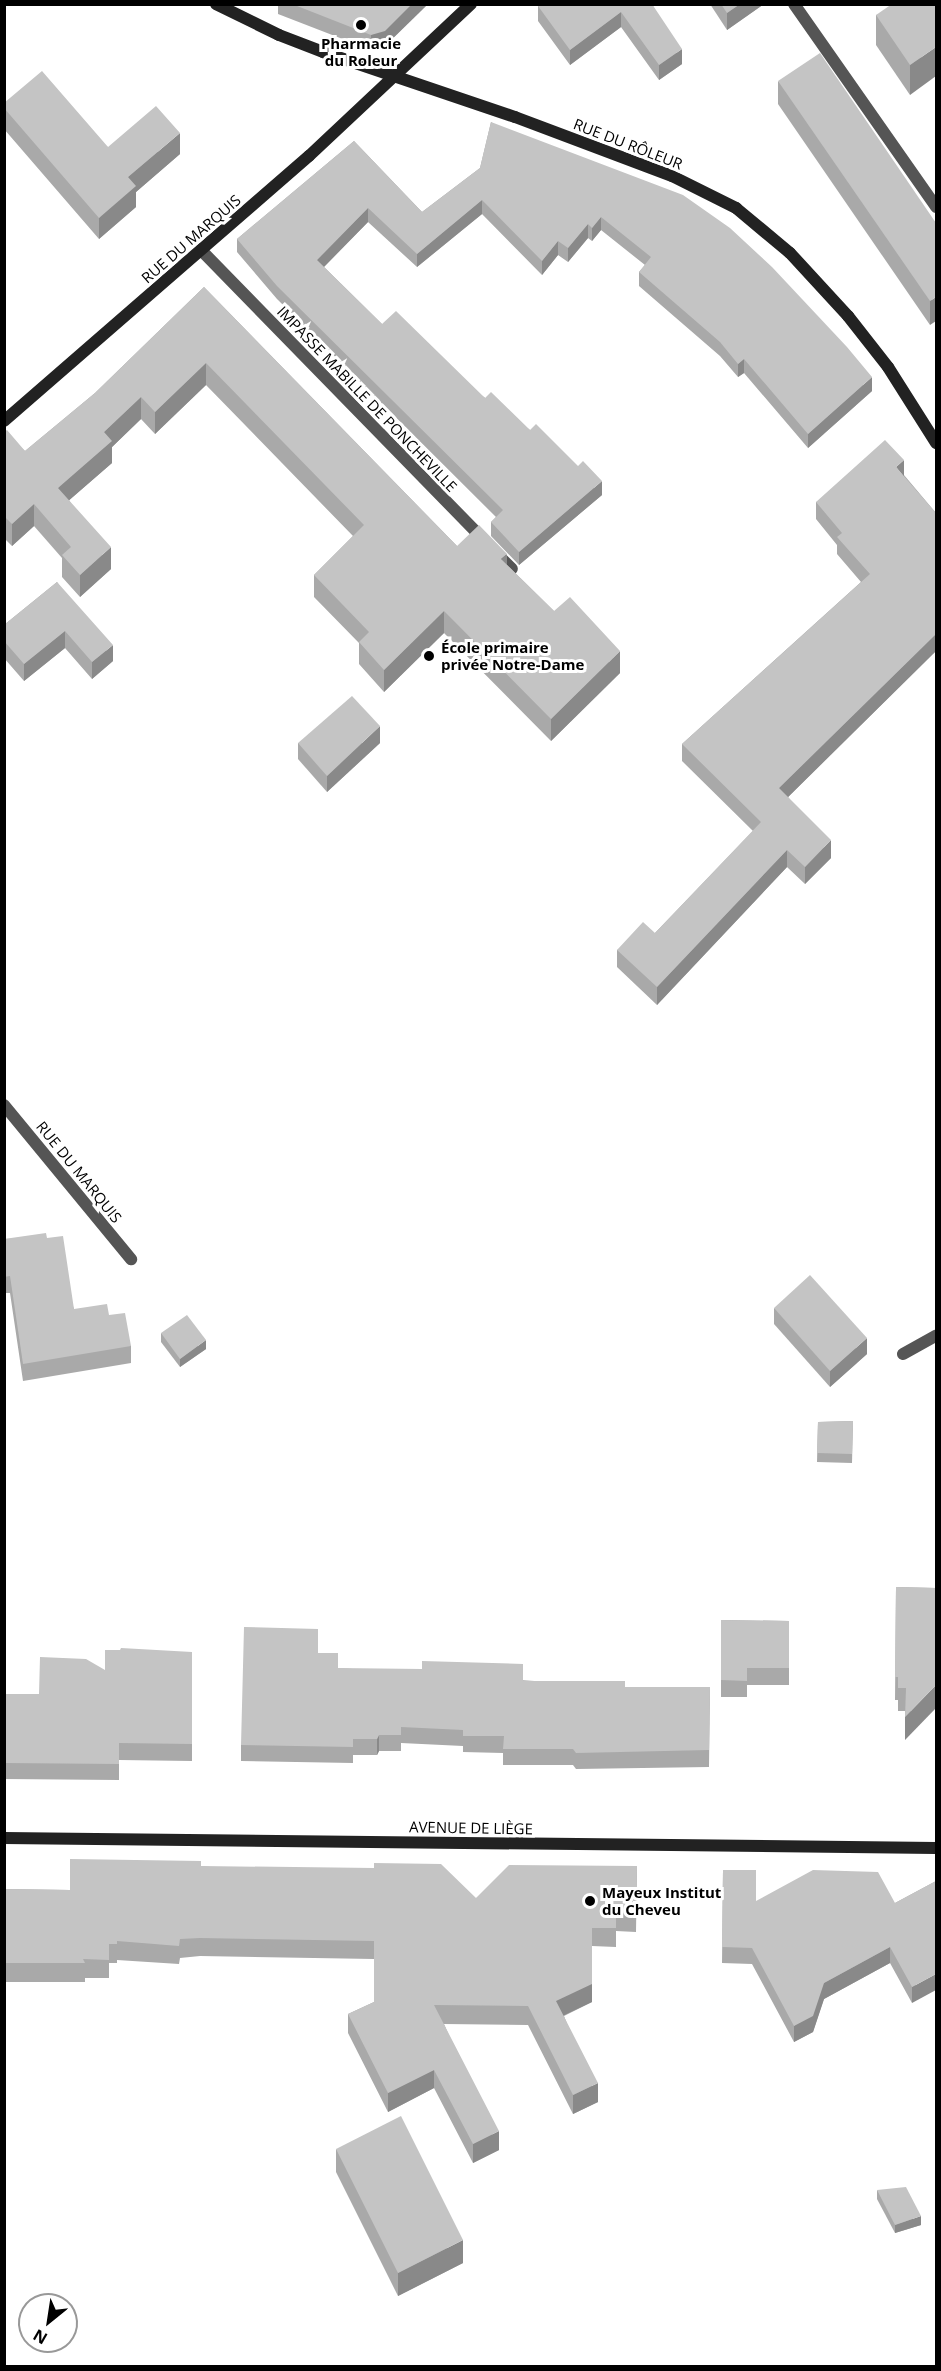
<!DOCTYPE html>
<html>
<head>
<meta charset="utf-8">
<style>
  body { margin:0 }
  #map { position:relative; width:941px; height:2371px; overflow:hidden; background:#fff; font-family:"Open Sans",sans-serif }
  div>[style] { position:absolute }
  .lane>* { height:12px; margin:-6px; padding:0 6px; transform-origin:6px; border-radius:6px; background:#555 }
  .street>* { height:12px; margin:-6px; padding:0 6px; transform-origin:6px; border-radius:6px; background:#555 }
  .secondary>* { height:12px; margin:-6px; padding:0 6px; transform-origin:6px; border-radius:6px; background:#222 }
  .wall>* { inset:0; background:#a9a9a9 }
  .shaded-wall>* { inset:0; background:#898989 }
  .building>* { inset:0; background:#c4c4c4 }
  .dots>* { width:16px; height:16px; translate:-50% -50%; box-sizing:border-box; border:3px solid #fff; border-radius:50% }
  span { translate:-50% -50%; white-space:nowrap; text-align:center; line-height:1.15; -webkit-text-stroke:6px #fff; paint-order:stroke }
  .poi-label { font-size:15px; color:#000; font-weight:700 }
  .left { translate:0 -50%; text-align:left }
  .street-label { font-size:15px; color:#000 }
  .frame { position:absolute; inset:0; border:6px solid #000; pointer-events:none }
  .north { position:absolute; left:18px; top:2293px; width:60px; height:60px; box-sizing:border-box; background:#fff; border:2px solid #999; border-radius:50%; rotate:210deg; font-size:16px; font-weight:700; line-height:24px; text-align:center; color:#000 }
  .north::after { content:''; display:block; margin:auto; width:21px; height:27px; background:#000; clip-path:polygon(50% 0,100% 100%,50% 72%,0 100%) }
</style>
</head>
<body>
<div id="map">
  <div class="lane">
    <div style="left:794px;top:4px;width:248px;rotate:55deg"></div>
    <div style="left:903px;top:1354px;width:38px;rotate:-29deg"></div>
  </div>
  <div class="street">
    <div style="left:201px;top:250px;width:407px;rotate:45.7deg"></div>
    <div style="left:497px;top:554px;width:21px;rotate:45deg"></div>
    <div style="left:4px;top:1105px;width:200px;rotate:50.5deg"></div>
  </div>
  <div class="secondary">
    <div style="left:216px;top:4px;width:70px;rotate:26.2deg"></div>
    <div style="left:279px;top:35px;width:47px;rotate:21.1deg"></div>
    <div style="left:323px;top:52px;width:203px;rotate:18.7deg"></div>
    <div style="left:515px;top:117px;width:168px;rotate:20.6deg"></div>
    <div style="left:672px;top:176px;width:72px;rotate:26.6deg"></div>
    <div style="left:736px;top:208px;width:70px;rotate:39.8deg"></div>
    <div style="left:790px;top:253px;width:86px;rotate:47.4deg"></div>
    <div style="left:848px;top:316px;width:65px;rotate:51.9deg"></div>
    <div style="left:888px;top:367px;width:90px;rotate:57.7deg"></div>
    <div style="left:4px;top:421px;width:404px;rotate:-41deg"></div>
    <div style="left:309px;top:156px;width:222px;rotate:-43.2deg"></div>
    <div style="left:4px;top:1838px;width:932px;rotate:0.61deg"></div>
  </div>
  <div class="wall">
    <div style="clip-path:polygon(278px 4px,428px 4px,385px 46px,371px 50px,278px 14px)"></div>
    <div style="clip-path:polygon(652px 4px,682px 64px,659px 80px,621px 27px,570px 65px,538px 21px,538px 6px)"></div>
    <div style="clip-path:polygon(710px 4px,764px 4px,727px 30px)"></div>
    <div style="clip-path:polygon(936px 4px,910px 95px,876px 45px,876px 15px)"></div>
    <div style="clip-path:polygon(778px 81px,936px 223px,930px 325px,778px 104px)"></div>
    <div style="clip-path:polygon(4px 103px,108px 147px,180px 154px,136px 192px,136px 207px,99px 239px,4px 129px)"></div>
    <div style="clip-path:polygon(491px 122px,872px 391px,808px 448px,744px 373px,738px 377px,720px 356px,639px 286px,639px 272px,645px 265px,601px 230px,592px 241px,588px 238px,568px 262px,558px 255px,542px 275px,482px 214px,417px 267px,368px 222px,324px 267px,382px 324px,530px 430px,602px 495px,519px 565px,491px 536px,491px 522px,496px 517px,277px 299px,237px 252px,237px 239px,354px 141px,422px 212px,480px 168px)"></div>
    <div style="clip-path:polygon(204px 287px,457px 546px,507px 565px,554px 611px,620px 673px,551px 741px,444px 633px,384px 692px,359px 664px,359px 643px,314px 597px,314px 575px,353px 536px,206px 385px,155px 434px,141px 419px,112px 447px,112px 463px,69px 500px,111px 569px,80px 597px,62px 577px,62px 558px,34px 526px,12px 546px,5px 539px,4px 432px,25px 451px,95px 393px)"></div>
    <div style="clip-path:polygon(904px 475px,936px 513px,936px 651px,788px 797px,831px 858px,805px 884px,787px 867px,657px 1005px,617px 967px,617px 950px,655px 933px,753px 831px,682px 761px,682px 744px,861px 582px,837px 554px,837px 545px,816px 519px,816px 502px)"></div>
    <div style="clip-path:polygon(57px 582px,113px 661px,92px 679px,65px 648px,24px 681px,4px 658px,4px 625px)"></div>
    <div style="clip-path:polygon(298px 743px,380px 743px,327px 792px,298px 759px)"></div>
    <div style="clip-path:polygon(47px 1238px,74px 1309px,131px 1346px,131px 1363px,23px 1381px,10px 1293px,4px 1293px,4px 1239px)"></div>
    <div style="clip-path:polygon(774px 1308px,867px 1354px,830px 1387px,774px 1324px)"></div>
    <div style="clip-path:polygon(161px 1333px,206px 1349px,180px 1367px,161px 1342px)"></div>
    <div style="clip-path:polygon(853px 1421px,852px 1463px,817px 1462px,818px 1422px)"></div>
    <div style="clip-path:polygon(896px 1587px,936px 1588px,905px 1740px,905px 1711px,898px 1711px,898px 1700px,895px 1700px)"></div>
    <div style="clip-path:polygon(721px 1620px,789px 1621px,789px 1685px,747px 1685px,747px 1697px,721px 1697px)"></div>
    <div style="clip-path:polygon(192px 1652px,192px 1761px,119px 1760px,119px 1780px,4px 1779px,4px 1694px,39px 1694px,105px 1670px)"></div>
    <div style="clip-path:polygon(318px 1653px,338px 1668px,625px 1687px,710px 1687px,709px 1767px,576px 1769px,573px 1765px,503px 1765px,503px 1753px,463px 1752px,463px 1746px,401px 1743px,401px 1751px,379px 1751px,377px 1755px,353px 1755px,353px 1763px,241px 1761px,241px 1745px)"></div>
    <div style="clip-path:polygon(201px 1866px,476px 1898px,637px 1866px,636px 1932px,616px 1931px,616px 1947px,592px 1946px,592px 2002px,564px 2016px,598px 2102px,573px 2114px,528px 2025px,444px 2024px,499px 2150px,473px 2163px,434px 2088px,388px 2112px,348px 2033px,348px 2014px,374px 2002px,374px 1959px,200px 1956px,180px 1958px,179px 1964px,117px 1960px,117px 1963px,109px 1963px,109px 1978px,85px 1978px,85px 1982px,4px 1982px,4px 1889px,70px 1890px)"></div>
    <div style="clip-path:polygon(723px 1870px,756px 1901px,895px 1903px,936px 1881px,912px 2003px,890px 1963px,824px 1999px,813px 2032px,794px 2042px,752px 1964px,722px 1963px)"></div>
    <div style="clip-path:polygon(336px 2149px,463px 2263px,398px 2296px,336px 2172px)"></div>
    <div style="clip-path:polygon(877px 2190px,921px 2225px,895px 2233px,877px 2199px)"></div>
  </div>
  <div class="shaded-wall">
    <div style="clip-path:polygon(412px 4px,428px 4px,385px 46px,371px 50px,371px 35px)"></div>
    <div style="clip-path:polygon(740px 4px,764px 4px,727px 30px,727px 13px)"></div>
    <div style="clip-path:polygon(621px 12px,621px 27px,570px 65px,570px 50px)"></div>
    <div style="clip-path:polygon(936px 47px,936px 76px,910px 95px,910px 65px)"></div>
    <div style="clip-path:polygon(682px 49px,682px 64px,659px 80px,659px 65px)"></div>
    <div style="clip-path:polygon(180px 133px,180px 154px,136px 192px,136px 207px,99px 239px,99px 218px,128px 177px)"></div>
    <div style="clip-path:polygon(482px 200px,482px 214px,417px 267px,417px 254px)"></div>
    <div style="clip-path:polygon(368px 208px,368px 222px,317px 274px,317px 260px)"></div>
    <div style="clip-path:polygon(601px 217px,601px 230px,592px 241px,592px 228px)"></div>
    <div style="clip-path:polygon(588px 224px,588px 238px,568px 262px,568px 248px)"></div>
    <div style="clip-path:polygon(558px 241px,558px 255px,542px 275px,542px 261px)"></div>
    <div style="clip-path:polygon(936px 297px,936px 321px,930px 325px,930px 301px)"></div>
    <div style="clip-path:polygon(744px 359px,744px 373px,738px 377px,738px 364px)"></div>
    <div style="clip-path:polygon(206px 363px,206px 385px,155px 434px,155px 412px)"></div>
    <div style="clip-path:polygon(872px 377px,872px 391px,808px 448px,808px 434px)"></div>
    <div style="clip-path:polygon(141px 397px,141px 419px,112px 447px,112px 463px,58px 510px,58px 488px,104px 432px)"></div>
    <div style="clip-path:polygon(904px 460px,904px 477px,896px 467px)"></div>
    <div style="clip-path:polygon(602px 481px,602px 495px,519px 565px,519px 552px)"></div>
    <div style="clip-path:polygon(34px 504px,34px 526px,12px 546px,12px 524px)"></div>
    <div style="clip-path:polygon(4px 517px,5px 517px,4px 539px)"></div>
    <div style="clip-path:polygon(111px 547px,111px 569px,80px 597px,80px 575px)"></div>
    <div style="clip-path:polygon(507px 554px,507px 576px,501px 559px)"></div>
    <div style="clip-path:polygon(444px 611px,444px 633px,384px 692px,384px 670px)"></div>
    <div style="clip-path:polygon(65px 631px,65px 648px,24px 681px,24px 664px)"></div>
    <div style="clip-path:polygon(936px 634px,936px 651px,779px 806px,779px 788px)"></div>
    <div style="clip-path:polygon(113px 645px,113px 661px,92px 679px,92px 662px)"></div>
    <div style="clip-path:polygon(620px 651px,620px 673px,551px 741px,551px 719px)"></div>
    <div style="clip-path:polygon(380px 726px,380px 743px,327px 792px,327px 776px)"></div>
    <div style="clip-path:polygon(831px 840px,831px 858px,805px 884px,805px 867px)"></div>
    <div style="clip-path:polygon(787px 850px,787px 867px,657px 1005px,657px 987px)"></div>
    <div style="clip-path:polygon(867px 1338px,867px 1354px,830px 1387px,830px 1371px)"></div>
    <div style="clip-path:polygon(206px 1340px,206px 1349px,180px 1367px,180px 1359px)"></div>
    <div style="clip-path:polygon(936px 1685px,936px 1708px,905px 1740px,905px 1717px)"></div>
    <div style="clip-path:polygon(379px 1735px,379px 1751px,377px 1755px,377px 1739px)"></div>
    <div style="clip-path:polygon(592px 1928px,592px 2002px,556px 2019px,556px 2001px)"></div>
    <div style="clip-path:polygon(890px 1947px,890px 1963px,824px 1999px,813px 2032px,794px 2042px,794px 2026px,824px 1983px)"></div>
    <div style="clip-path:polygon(936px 1974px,936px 1990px,912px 2003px,912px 1987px)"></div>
    <div style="clip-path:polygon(434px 2070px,434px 2088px,388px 2112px,388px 2093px)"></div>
    <div style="clip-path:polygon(598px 2083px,598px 2102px,573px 2114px,573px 2095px)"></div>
    <div style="clip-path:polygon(499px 2131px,499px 2150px,473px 2163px,473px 2144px)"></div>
    <div style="clip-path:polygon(921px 2216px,921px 2225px,895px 2233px,895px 2225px)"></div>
    <div style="clip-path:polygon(463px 2240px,463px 2263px,398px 2296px,398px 2273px)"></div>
  </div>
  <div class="building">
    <div style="clip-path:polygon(292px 4px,412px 4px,385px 31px,371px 35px)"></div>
    <div style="clip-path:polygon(539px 4px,652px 4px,682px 49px,659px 65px,621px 12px,570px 50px,538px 6px)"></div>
    <div style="clip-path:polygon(721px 4px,740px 4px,727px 13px)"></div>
    <div style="clip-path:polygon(892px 4px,936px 4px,936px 47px,910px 65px,876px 15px)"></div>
    <div style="clip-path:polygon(820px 53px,936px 223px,936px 297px,930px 301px,778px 81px)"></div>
    <div style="clip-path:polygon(42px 71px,108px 147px,156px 106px,180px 133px,128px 177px,136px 186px,99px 218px,4px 108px,4px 103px)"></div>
    <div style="clip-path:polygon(491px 122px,683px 195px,730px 228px,772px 267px,847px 347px,872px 377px,808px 434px,744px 359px,738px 364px,720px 342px,639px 272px,651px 257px,601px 217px,592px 228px,588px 224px,568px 248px,558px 241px,542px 261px,482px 200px,417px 254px,368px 208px,317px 260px,382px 324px,396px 311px,485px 398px,491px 392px,530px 430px,536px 424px,578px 466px,583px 461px,602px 481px,519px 552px,491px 522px,503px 510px,277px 286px,237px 239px,354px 141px,422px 212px,480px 168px)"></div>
    <div style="clip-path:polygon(204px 287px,457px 546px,479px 525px,507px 554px,501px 559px,554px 611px,570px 597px,620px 651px,551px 719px,444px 611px,384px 670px,359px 642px,369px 632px,314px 575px,364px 525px,206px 363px,155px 412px,141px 397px,104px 432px,112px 441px,58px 488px,111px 547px,80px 575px,62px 555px,71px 547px,34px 504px,12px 524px,5px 517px,4px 517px,4px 432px,7px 430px,25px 451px,95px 393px)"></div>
    <div style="clip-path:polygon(885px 440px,904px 460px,896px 467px,936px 513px,936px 634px,779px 788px,831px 840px,805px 867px,787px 850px,657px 987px,617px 950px,643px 922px,655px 933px,761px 822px,682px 744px,870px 574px,837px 537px,842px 533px,816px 502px)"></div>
    <div style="clip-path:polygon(57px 582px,113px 645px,92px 662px,65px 631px,24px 664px,4px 641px,4px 625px)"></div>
    <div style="clip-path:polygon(352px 696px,380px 726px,327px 776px,298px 743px)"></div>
    <div style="clip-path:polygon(46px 1233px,47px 1238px,63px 1236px,74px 1309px,107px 1304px,109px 1315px,125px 1313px,131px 1346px,23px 1364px,10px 1276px,4px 1277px,4px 1239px)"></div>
    <div style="clip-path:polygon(810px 1275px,867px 1338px,830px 1371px,774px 1308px)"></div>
    <div style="clip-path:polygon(187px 1315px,206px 1340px,180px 1359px,161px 1333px)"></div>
    <div style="clip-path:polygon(853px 1421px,852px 1454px,817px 1453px,818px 1422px)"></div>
    <div style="clip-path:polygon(896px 1587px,936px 1588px,936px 1685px,905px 1717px,906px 1688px,898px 1688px,898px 1677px,895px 1677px)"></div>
    <div style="clip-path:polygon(721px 1620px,789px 1621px,789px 1668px,747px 1668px,747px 1681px,721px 1680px)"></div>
    <div style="clip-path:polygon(244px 1627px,318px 1629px,318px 1653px,338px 1653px,338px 1668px,422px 1669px,422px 1661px,523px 1664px,523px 1681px,625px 1681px,625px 1687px,710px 1687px,709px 1750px,576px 1753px,573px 1749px,503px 1749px,504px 1736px,463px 1736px,463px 1730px,401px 1727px,401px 1735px,379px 1735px,377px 1739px,353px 1739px,353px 1747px,241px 1745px)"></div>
    <div style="clip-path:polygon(121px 1648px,192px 1652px,192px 1744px,119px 1743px,119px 1764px,4px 1763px,4px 1694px,39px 1694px,40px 1657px,86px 1659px,105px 1670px,105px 1650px,120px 1650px)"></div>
    <div style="clip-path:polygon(70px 1859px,201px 1861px,201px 1866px,374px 1868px,374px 1863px,441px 1864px,476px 1898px,509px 1865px,637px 1866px,636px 1913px,616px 1913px,616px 1928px,592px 1928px,592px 1984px,556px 2001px,598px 2083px,573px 2095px,528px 2006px,434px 2005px,499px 2131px,473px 2144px,434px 2070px,388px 2093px,348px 2014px,374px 2002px,374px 1941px,200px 1938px,180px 1939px,179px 1946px,117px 1941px,117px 1944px,109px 1944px,109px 1960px,83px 1959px,85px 1963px,4px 1963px,4px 1889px,70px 1890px)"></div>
    <div style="clip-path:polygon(723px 1870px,756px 1870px,756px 1901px,813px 1870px,878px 1872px,895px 1903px,936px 1881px,936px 1974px,912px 1987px,890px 1947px,824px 1983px,813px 2016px,794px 2026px,752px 1948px,722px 1947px)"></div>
    <div style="clip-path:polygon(401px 2116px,463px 2240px,398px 2273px,336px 2149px)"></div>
    <div style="clip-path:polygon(906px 2187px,921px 2216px,895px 2225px,877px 2190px)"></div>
  </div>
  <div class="dots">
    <div style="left:361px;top:25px;background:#000"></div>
    <div style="left:429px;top:656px;background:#000"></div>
    <div style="left:590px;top:1901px;background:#000"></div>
  </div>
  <div class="poi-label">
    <span style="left:361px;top:52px">Pharmacie<br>du Roleur</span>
    <span class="left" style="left:441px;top:656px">École primaire<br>privée Notre-Dame</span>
    <span class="left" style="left:602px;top:1901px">Mayeux Institut<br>du Cheveu</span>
  </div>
  <div class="street-label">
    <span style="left:628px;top:144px;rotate:21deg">RUE DU RÔLEUR</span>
    <span style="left:191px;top:239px;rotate:-41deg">RUE DU MARQUIS</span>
    <span style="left:367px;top:399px;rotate:46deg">IMPASSE MABILLE DE PONCHEVILLE</span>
    <span style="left:79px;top:1172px;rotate:51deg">RUE DU MARQUIS</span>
    <span style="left:471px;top:1828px;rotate:1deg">AVENUE DE LIÈGE</span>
  </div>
  <div class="frame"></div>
  <div class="north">N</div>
</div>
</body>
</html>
